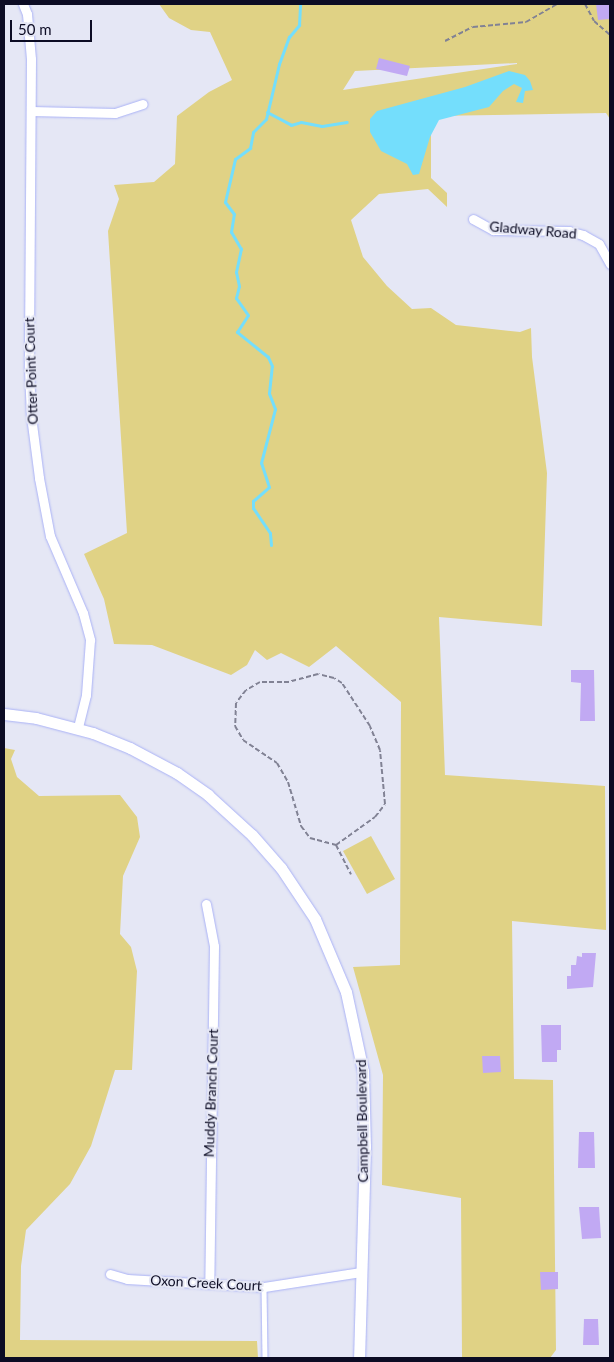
<!DOCTYPE html>
<html>
<head>
<meta charset="utf-8">
<style>
  body { margin:0 }
  #map { position:relative; width:614px; height:1362px; overflow:hidden; background:#e5e7f5; font-family:Lato,sans-serif }
  div>[style] { position:absolute }
  .green>* { inset:0; background:#e0d285 }
  .water>* { inset:0; background:#74defc }
  .stream>* { height:3px; margin:-1.5px; padding:0 1.5px; transform-origin:1.5px; border-radius:1.5px; background:#74defc }
  .building>* { inset:0; background:#c1a9f3 }
  .path>* { height:2px; margin-top:-1px; transform-origin:0; background:repeating-linear-gradient(90deg,#818294 0 5px,transparent 0 7.5px) }
  .roads { filter:drop-shadow(0 0 1px #aab2f6) drop-shadow(0 0 1px #aab2f6) }
  .service>* { height:4.5px; margin:-2.25px; padding:0 2.25px; transform-origin:2.25px; border-radius:2.25px; background:#fff }
  .minor>* { height:9px; margin:-4.5px; padding:0 4.5px; transform-origin:4.5px; border-radius:4.5px; background:#fff }
  .tertiary>* { height:11px; margin:-5.5px; padding:0 5.5px; transform-origin:5.5px; border-radius:5.5px; background:#fff }
  span { translate:-50% -50%; white-space:nowrap; text-align:center; line-height:1.15; -webkit-text-stroke:4px #e5e7f5; paint-order:stroke }
  .street-label { font-size:14px; color:#0c0c24 }
  .frame { position:absolute; inset:0; border:5px solid #0c0c24; pointer-events:none }
  .scale { position:absolute; left:10px; top:20px; width:82px; height:22px; box-sizing:border-box; border:2px solid #0c0c24; border-top:0; padding-left:6px; font-size:15px; line-height:18px; white-space:nowrap; color:#0c0c24; -webkit-text-stroke:4px #e5e7f5; paint-order:stroke }
</style>
</head>
<body>
<div id="map">
  <div class="green">
    <div style="clip-path:polygon(evenodd,159px 4px,610px 4px,610px 119px,606px 113px,431px 116px,431px 178px,447px 193px,447px 207px,428px 189px,379px 194px,351px 220px,363px 257px,387px 286px,412px 309px,431px 308px,456px 325px,520px 332px,531px 328px,532px 357px,547px 473px,542px 626px,439px 617px,445px 775px,605px 786px,606px 930px,512px 921px,514px 1079px,553px 1080px,556px 1350px,550px 1358px,462px 1358px,461px 1198px,382px 1185px,383px 1075px,353px 967px,400px 965px,401px 702px,336px 646px,309px 667px,281px 653px,267px 660px,255px 650px,247px 665px,231px 675px,152px 645px,114px 644px,104px 599px,84px 554px,127px 533px,108px 231px,119px 199px,114px 185px,154px 182px,175px 164px,177px 116px,209px 92px,232px 80px,210px 32px,191px 30px,169px 18px,159px 4px,517px 63px,517px 64px,343px 90px,355px 71px,517px 63px)"></div>
    <div style="clip-path:polygon(4px 748px,15px 750px,11px 759px,17px 777px,39px 796px,120px 795px,137px 817px,140px 837px,123px 876px,120px 934px,131px 947px,137px 971px,132px 1070px,115px 1070px,91px 1146px,70px 1184px,26px 1230px,21px 1266px,20px 1340px,257px 1341px,258px 1358px,4px 1358px)"></div>
    <div style="clip-path:polygon(371px 836px,395px 879px,367px 894px,343px 851px)"></div>
  </div>
  <div class="water">
    <div style="clip-path:polygon(509px 71px,525px 75px,530px 81px,533px 90px,525px 91px,523px 103px,516px 102px,522px 88px,514px 84px,503px 91px,489px 107px,439px 120px,430px 137px,419px 174px,413px 175px,407px 164px,381px 151px,370px 132px,370px 119px,377px 111px,465px 87px)"></div>
  </div>
  <div class="stream">
    <div style="left:267px;top:112px;width:27px;rotate:28deg"></div>
    <div style="left:291px;top:125px;width:10px;rotate:-17deg"></div>
    <div style="left:301px;top:122px;width:21px;rotate:11deg"></div>
    <div style="left:322px;top:126px;width:25px;rotate:-9deg"></div>
    <div style="left:271px;top:545px;width:12px;rotate:-95deg"></div>
    <div style="left:270px;top:533px;width:30px;rotate:-124deg"></div>
    <div style="left:253px;top:508px;width:7px;rotate:-90deg"></div>
    <div style="left:253px;top:501px;width:21px;rotate:-41deg"></div>
    <div style="left:269px;top:487px;width:25px;rotate:-108deg"></div>
    <div style="left:261px;top:463px;width:56px;rotate:-75.5deg"></div>
    <div style="left:275px;top:409px;width:17px;rotate:-111deg"></div>
    <div style="left:269px;top:393px;width:27px;rotate:-84deg"></div>
    <div style="left:272px;top:366px;width:10px;rotate:-114deg"></div>
    <div style="left:268px;top:357px;width:40px;rotate:-141deg"></div>
    <div style="left:237px;top:332px;width:20px;rotate:-57deg"></div>
    <div style="left:248px;top:315px;width:21px;rotate:-125deg"></div>
    <div style="left:236px;top:298px;width:12px;rotate:-76deg"></div>
    <div style="left:239px;top:286px;width:14px;rotate:-102deg"></div>
    <div style="left:236px;top:272px;width:24px;rotate:-78deg"></div>
    <div style="left:241px;top:249px;width:20px;rotate:-120deg"></div>
    <div style="left:231px;top:232px;width:18px;rotate:-81deg"></div>
    <div style="left:234px;top:214px;width:15px;rotate:-127deg"></div>
    <div style="left:225px;top:202px;width:44px;rotate:-76.9deg"></div>
    <div style="left:235px;top:159px;width:19px;rotate:-36deg"></div>
    <div style="left:250px;top:148px;width:16px;rotate:-79deg"></div>
    <div style="left:253px;top:132px;width:18px;rotate:-45deg"></div>
    <div style="left:266px;top:119px;width:57px;rotate:-76.7deg"></div>
    <div style="left:279px;top:64px;width:29px;rotate:-70deg"></div>
    <div style="left:289px;top:37px;width:16px;rotate:-50deg"></div>
    <div style="left:299px;top:25px;width:21px;rotate:-87deg"></div>
  </div>
  <div class="building">
    <div style="clip-path:polygon(596px 4px,610px 4px,610px 19px,598px 20px)"></div>
    <div style="clip-path:polygon(379px 58px,410px 66px,407px 76px,376px 69px)"></div>
    <div style="clip-path:polygon(571px 670px,594px 670px,595px 721px,580px 721px,581px 683px,571px 682px)"></div>
    <div style="clip-path:polygon(582px 953px,596px 953px,593px 987px,567px 989px,567px 976px,571px 976px,571px 965px,576px 965px,577px 956px,582px 957px)"></div>
    <div style="clip-path:polygon(541px 1025px,561px 1025px,561px 1050px,557px 1050px,557px 1062px,542px 1062px)"></div>
    <div style="clip-path:polygon(482px 1056px,500px 1056px,501px 1072px,483px 1073px)"></div>
    <div style="clip-path:polygon(579px 1132px,594px 1132px,595px 1168px,578px 1168px)"></div>
    <div style="clip-path:polygon(579px 1207px,599px 1207px,601px 1238px,582px 1239px)"></div>
    <div style="clip-path:polygon(540px 1272px,558px 1272px,558px 1289px,541px 1290px)"></div>
    <div style="clip-path:polygon(584px 1319px,598px 1319px,599px 1345px,583px 1345px)"></div>
  </div>
  <div class="path">
    <div style="left:585px;top:4px;width:19px;rotate:62deg"></div>
    <div style="left:594px;top:21px;width:21px;rotate:41deg"></div>
    <div style="left:445px;top:41px;width:31px;rotate:-27deg"></div>
    <div style="left:473px;top:27px;width:53px;rotate:-5.4deg"></div>
    <div style="left:526px;top:22px;width:36px;rotate:-30deg"></div>
    <div style="left:336px;top:845px;width:48px;rotate:-35.7deg"></div>
    <div style="left:375px;top:817px;width:16px;rotate:-52deg"></div>
    <div style="left:385px;top:804px;width:54px;rotate:-95.3deg"></div>
    <div style="left:380px;top:750px;width:26px;rotate:-113deg"></div>
    <div style="left:370px;top:726px;width:51px;rotate:-123.1deg"></div>
    <div style="left:342px;top:683px;width:9px;rotate:-148deg"></div>
    <div style="left:334px;top:678px;width:16px;rotate:-166deg"></div>
    <div style="left:318px;top:674px;width:30px;rotate:165deg"></div>
    <div style="left:289px;top:682px;width:29px;rotate:180deg"></div>
    <div style="left:260px;top:682px;width:16px;rotate:150deg"></div>
    <div style="left:246px;top:690px;width:16px;rotate:128deg"></div>
    <div style="left:236px;top:703px;width:23px;rotate:92deg"></div>
    <div style="left:235px;top:726px;width:16px;rotate:60deg"></div>
    <div style="left:243px;top:740px;width:41px;rotate:34.1deg"></div>
    <div style="left:277px;top:763px;width:22px;rotate:60deg"></div>
    <div style="left:288px;top:782px;width:46px;rotate:73.5deg"></div>
    <div style="left:301px;top:826px;width:15px;rotate:53deg"></div>
    <div style="left:310px;top:838px;width:27px;rotate:15deg"></div>
    <div style="left:336px;top:845px;width:33px;rotate:63deg"></div>
  </div>
  <div class="roads">
    <div class="service">
      <div style="left:264px;top:1287px;width:71px;rotate:89.2deg"></div>
    </div>
    <div class="minor">
      <div style="left:23px;top:4px;width:11px;rotate:68deg"></div>
      <div style="left:27px;top:14px;width:45px;rotate:84.9deg"></div>
      <div style="left:31px;top:59px;width:310px;rotate:90.4deg"></div>
      <div style="left:29px;top:369px;width:47px;rotate:87.6deg"></div>
      <div style="left:31px;top:416px;width:63px;rotate:82.6deg"></div>
      <div style="left:39px;top:478px;width:59px;rotate:79.3deg"></div>
      <div style="left:50px;top:536px;width:84px;rotate:66.8deg"></div>
      <div style="left:83px;top:613px;width:28px;rotate:75deg"></div>
      <div style="left:90px;top:640px;width:55px;rotate:94.2deg"></div>
      <div style="left:86px;top:695px;width:34px;rotate:104deg"></div>
      <div style="left:31px;top:111px;width:84px;rotate:1.4deg"></div>
      <div style="left:115px;top:113px;width:29px;rotate:-18deg"></div>
      <div style="left:473px;top:219px;width:23px;rotate:29deg"></div>
      <div style="left:493px;top:230px;width:76px;rotate:0.8deg"></div>
      <div style="left:569px;top:231px;width:15px;rotate:16deg"></div>
      <div style="left:583px;top:235px;width:18px;rotate:29deg"></div>
      <div style="left:599px;top:244px;width:23px;rotate:61deg"></div>
      <div style="left:206px;top:904px;width:43px;rotate:79.2deg"></div>
      <div style="left:214px;top:946px;width:338px;rotate:90.8deg"></div>
      <div style="left:110px;top:1274px;width:18px;rotate:16deg"></div>
      <div style="left:127px;top:1279px;width:137px;rotate:3.3deg"></div>
      <div style="left:264px;top:1287px;width:98px;rotate:-8.8deg"></div>
    </div>
    <div class="tertiary">
      <div style="left:4px;top:714px;width:32px;rotate:7deg"></div>
      <div style="left:36px;top:718px;width:59px;rotate:14.7deg"></div>
      <div style="left:93px;top:733px;width:40px;rotate:22deg"></div>
      <div style="left:130px;top:748px;width:53px;rotate:28deg"></div>
      <div style="left:177px;top:773px;width:38px;rotate:35deg"></div>
      <div style="left:208px;top:795px;width:59px;rotate:42.3deg"></div>
      <div style="left:252px;top:835px;width:44px;rotate:48.7deg"></div>
      <div style="left:281px;top:868px;width:61px;rotate:56.3deg"></div>
      <div style="left:315px;top:919px;width:79px;rotate:67deg"></div>
      <div style="left:346px;top:992px;width:81px;rotate:77.9deg"></div>
      <div style="left:363px;top:1071px;width:75px;rotate:88.5deg"></div>
      <div style="left:365px;top:1146px;width:212px;rotate:91.6deg"></div>
    </div>
  </div>
  <div class="street-label">
    <span style="left:533px;top:230px;rotate:5deg">Gladway Road</span>
    <span style="left:31px;top:371px;rotate:-92deg">Otter Point Court</span>
    <span style="left:211px;top:1093px;rotate:-88deg">Muddy Branch Court</span>
    <span style="left:362px;top:1121px;rotate:-91deg">Campbell Boulevard</span>
    <span style="left:206px;top:1283px;rotate:3deg">Oxon Creek Court</span>
  </div>
  <div class="frame"></div>
  <div class="scale">50 m</div>
</div>
</body>
</html>
